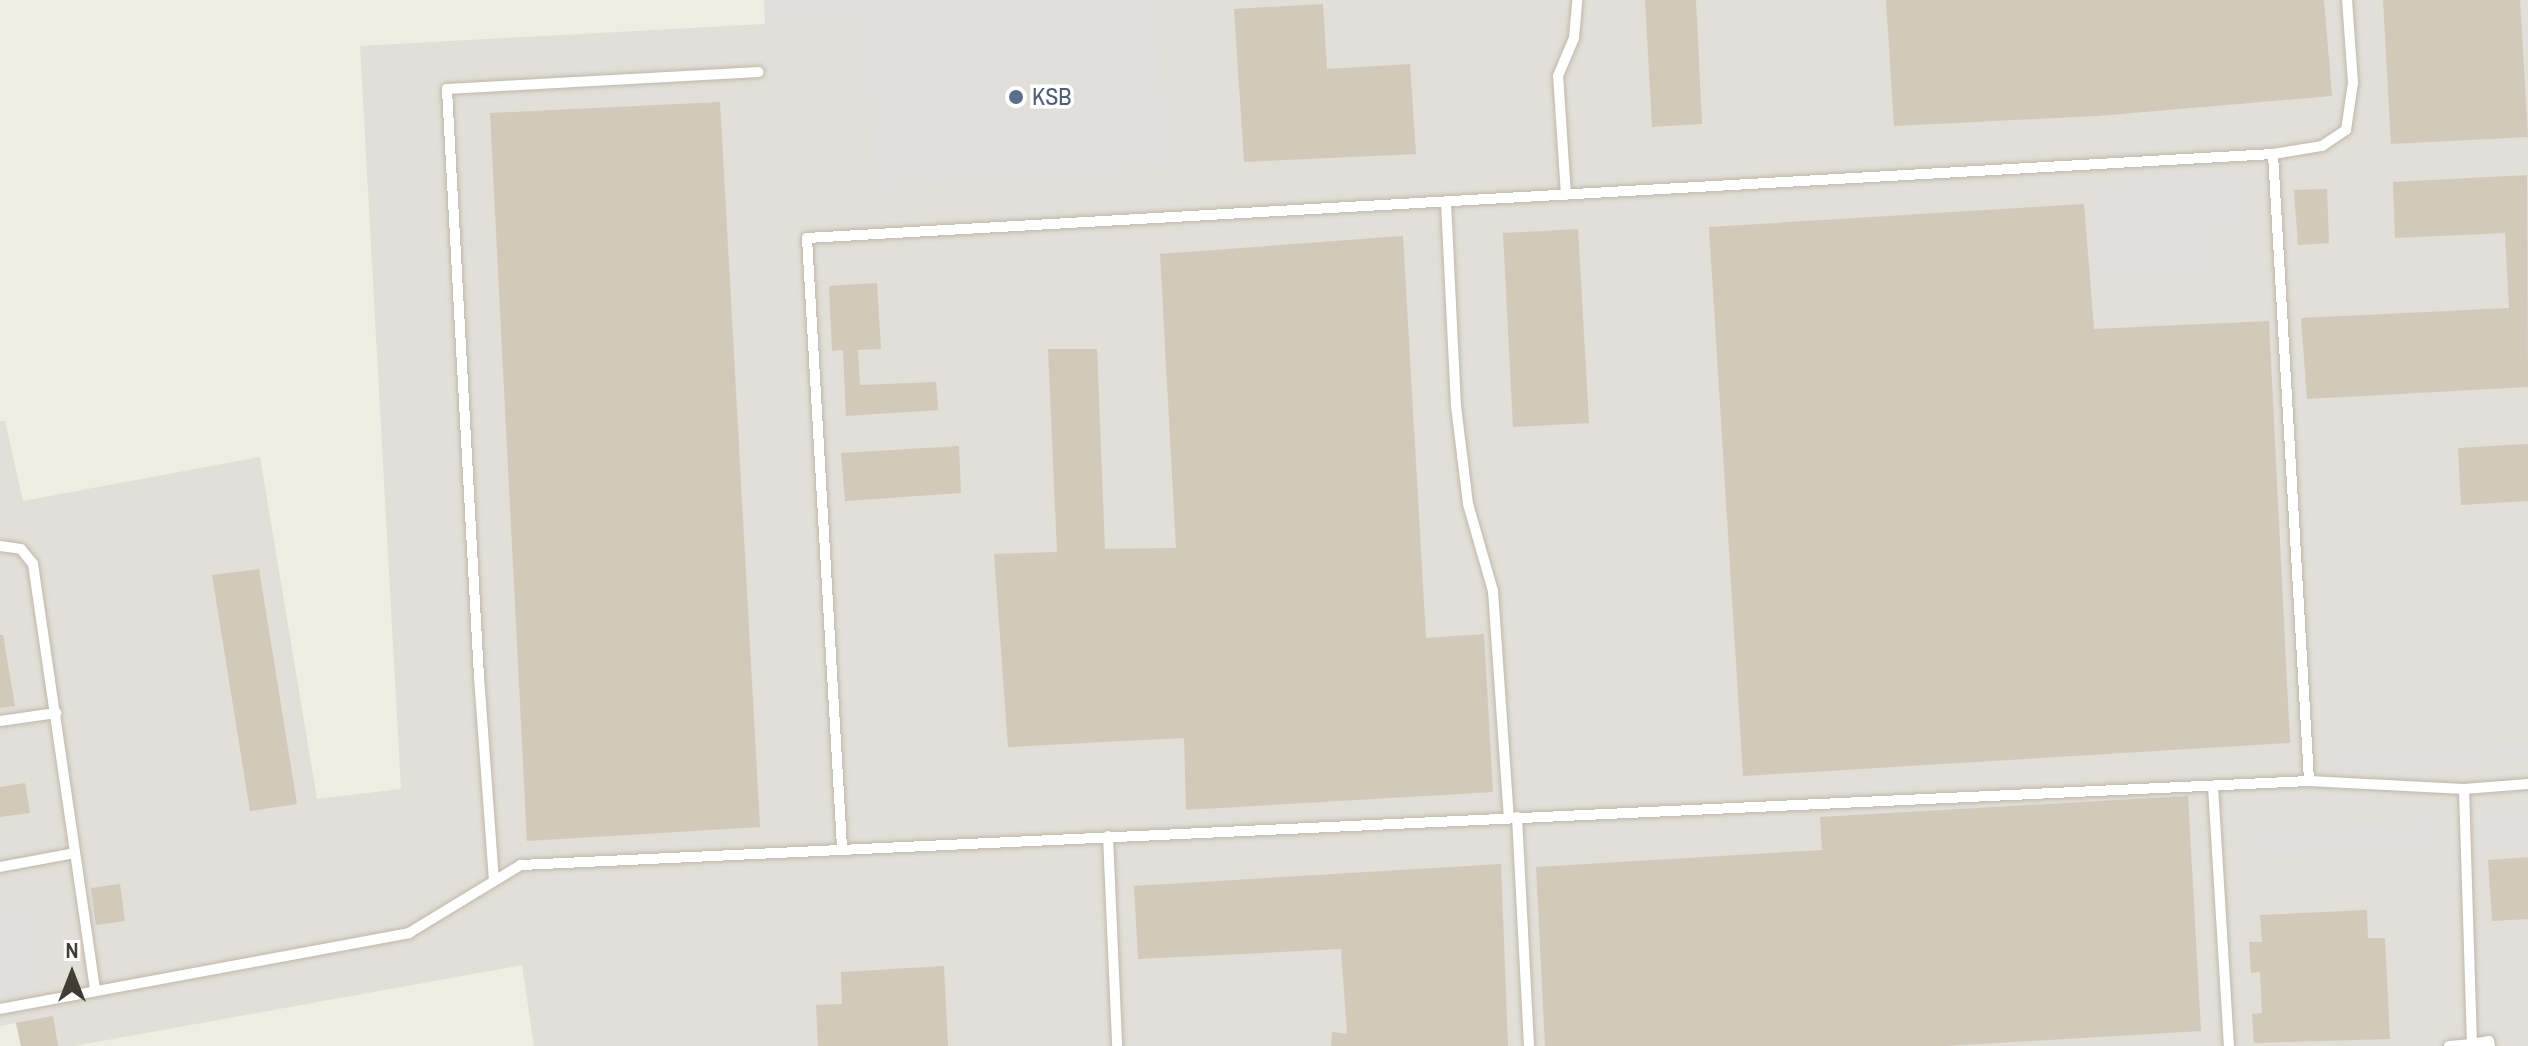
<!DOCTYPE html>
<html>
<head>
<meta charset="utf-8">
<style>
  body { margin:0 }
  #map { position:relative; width:2528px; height:1046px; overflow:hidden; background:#f0ede3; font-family:"Archivo Narrow",sans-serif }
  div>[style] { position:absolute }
  .industrial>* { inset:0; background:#e2ded8 }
  .parking>* { inset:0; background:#e1dfdb }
  .building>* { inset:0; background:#d1c9b9 }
  .roads { filter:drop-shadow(0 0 2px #beb8a9) drop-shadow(0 0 2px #beb8a9) }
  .lane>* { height:10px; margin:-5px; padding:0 5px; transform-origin:5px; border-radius:5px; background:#fff }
  .dots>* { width:22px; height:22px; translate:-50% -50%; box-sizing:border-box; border:4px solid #fff; border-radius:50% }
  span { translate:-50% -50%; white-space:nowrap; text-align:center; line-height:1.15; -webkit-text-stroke:7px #fff; paint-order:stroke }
  .service-label { font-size:24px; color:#4e5e75 }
  .left { translate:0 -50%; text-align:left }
  .north { position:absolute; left:32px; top:934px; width:80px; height:80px; -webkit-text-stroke:6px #fff; paint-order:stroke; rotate:0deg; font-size:22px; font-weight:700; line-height:32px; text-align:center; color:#413d33 }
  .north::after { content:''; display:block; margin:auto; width:28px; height:36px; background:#413d33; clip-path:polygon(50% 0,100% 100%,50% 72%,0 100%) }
</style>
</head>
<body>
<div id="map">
  <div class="industrial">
    <div style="clip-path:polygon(764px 0,2528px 0,2528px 1046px,534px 1046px,522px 965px,74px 1046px,21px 1046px,16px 1023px,0 1026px,0 421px,5px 421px,23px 501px,260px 457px,317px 799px,401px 789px,360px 46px,765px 24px)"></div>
  </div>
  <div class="parking">
    <div style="clip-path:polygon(764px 0,1159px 0,1172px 171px,872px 193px,859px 18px,766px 24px)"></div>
    <div style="clip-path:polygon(2238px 172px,2241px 224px,2209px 226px,2212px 278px,2097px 284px,2091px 180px)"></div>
    <div style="clip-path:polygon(2528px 739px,2528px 764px,2331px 774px,2329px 750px)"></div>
    <div style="clip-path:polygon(2528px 815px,2528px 852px,2477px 855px,2475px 818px)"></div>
    <div style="clip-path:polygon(2441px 816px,2443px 852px,2252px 862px,2251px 826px)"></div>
    <div style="clip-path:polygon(32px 896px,48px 987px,0 996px,0 902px)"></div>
  </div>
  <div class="building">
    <div style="clip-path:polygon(1645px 0,1696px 0,1702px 124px,1652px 127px)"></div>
    <div style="clip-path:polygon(1886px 0,2324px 0,2332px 96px,2097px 116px,1894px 126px)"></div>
    <div style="clip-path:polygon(2383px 0,2520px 0,2528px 137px,2391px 144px)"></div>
    <div style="clip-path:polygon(1323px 4px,1327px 69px,1410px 64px,1416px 154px,1244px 162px,1234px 9px)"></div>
    <div style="clip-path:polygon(720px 102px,760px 827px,527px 841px,490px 113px)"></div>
    <div style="clip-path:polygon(2527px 175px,2528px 387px,2307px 399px,2301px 318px,2509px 308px,2505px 233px,2395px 238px,2393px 182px)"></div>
    <div style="clip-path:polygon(2327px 189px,2329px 243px,2298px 245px,2294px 190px)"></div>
    <div style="clip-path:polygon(2084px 204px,2094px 329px,2269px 321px,2290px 743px,1743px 776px,1709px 227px)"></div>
    <div style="clip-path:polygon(1578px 229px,1589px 423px,1513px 427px,1503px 233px)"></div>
    <div style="clip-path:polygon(1403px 236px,1426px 638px,1484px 634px,1493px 792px,1186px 810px,1184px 738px,1008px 747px,994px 554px,1057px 552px,1048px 349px,1097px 349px,1105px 549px,1176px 548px,1160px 254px)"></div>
    <div style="clip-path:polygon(877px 283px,881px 349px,858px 350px,860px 385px,936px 382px,938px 410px,846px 416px,843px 350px,832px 351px,829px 286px)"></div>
    <div style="clip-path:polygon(2528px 444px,2528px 501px,2461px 505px,2458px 448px)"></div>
    <div style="clip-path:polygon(959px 446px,961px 493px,845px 501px,841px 453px)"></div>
    <div style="clip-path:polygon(259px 569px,297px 804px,250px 811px,212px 575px)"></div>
    <div style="clip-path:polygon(0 635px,3px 635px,15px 706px,0 708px)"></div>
    <div style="clip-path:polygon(25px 783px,30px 813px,0 817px,0 787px)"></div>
    <div style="clip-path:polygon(2188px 796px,2201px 1031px,1945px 1046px,1545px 1046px,1536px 867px,1822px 850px,1820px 817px)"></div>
    <div style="clip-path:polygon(2528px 857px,2528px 919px,2492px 921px,2488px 860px)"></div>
    <div style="clip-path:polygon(1501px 864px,1508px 1046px,1331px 1046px,1332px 1032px,1347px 1034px,1341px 949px,1138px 959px,1134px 886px)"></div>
    <div style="clip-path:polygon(120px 884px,125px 921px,96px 925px,91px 888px)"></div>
    <div style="clip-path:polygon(2367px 910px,2368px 938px,2385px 938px,2390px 1039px,2254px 1043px,2252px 1014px,2262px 1013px,2260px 972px,2251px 973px,2249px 942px,2262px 942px,2260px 915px)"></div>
    <div style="clip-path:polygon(944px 966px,948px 1046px,818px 1046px,816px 1005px,842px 1004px,841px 972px)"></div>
    <div style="clip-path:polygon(53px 1016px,58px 1046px,21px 1046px,16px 1023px)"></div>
  </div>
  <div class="roads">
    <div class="lane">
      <div style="left:2273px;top:154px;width:50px;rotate:-9.3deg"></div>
      <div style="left:2322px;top:146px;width:29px;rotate:-34deg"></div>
      <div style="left:2346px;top:130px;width:48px;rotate:-81.5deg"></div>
      <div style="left:2353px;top:83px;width:83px;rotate:-94.1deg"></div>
      <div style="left:1566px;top:195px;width:119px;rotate:-93.8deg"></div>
      <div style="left:1558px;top:76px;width:41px;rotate:-67.2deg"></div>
      <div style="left:1574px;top:38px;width:38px;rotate:-85deg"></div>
      <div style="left:1446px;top:202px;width:204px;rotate:87.2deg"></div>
      <div style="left:1456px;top:406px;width:99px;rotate:83deg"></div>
      <div style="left:1468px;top:504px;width:91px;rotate:74deg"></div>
      <div style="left:1493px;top:591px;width:227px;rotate:86deg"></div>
      <div style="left:0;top:546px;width:21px;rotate:8deg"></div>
      <div style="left:21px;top:549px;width:19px;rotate:51deg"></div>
      <div style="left:33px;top:564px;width:431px;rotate:81.7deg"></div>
      <div style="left:0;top:721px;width:57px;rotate:-8.1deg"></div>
      <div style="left:2213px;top:786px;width:260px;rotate:86.5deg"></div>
      <div style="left:1517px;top:817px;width:229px;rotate:87deg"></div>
      <div style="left:1108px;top:836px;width:210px;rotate:87.5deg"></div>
      <div style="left:842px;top:847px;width:610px;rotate:-93.29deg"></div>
      <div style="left:807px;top:238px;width:1468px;rotate:-3.28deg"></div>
      <div style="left:2273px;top:154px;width:628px;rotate:86.71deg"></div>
      <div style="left:0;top:867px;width:76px;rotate:-10.6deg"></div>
      <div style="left:494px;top:881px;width:205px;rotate:-94.2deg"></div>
      <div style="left:479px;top:677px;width:589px;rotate:-93.12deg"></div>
      <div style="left:447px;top:89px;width:312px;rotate:-3.1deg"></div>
      <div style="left:0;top:1009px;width:416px;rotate:-10.5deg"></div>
      <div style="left:409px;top:933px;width:131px;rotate:-31.3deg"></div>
      <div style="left:521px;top:865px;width:1790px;rotate:-2.69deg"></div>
      <div style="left:2309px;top:781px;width:155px;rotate:3deg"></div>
      <div style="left:2464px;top:789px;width:64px;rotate:-4.5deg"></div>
      <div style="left:2472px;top:1044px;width:17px;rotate:-10deg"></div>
      <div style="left:2489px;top:1041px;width:5px;rotate:79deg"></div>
      <div style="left:2449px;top:1046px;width:23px;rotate:-5deg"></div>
      <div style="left:2472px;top:1044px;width:255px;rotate:-91.8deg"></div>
    </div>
  </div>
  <div class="dots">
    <div style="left:1016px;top:97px;background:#5c6f8a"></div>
  </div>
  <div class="service-label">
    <span class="left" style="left:1032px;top:97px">KSB</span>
  </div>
  <div class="north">N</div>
</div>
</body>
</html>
